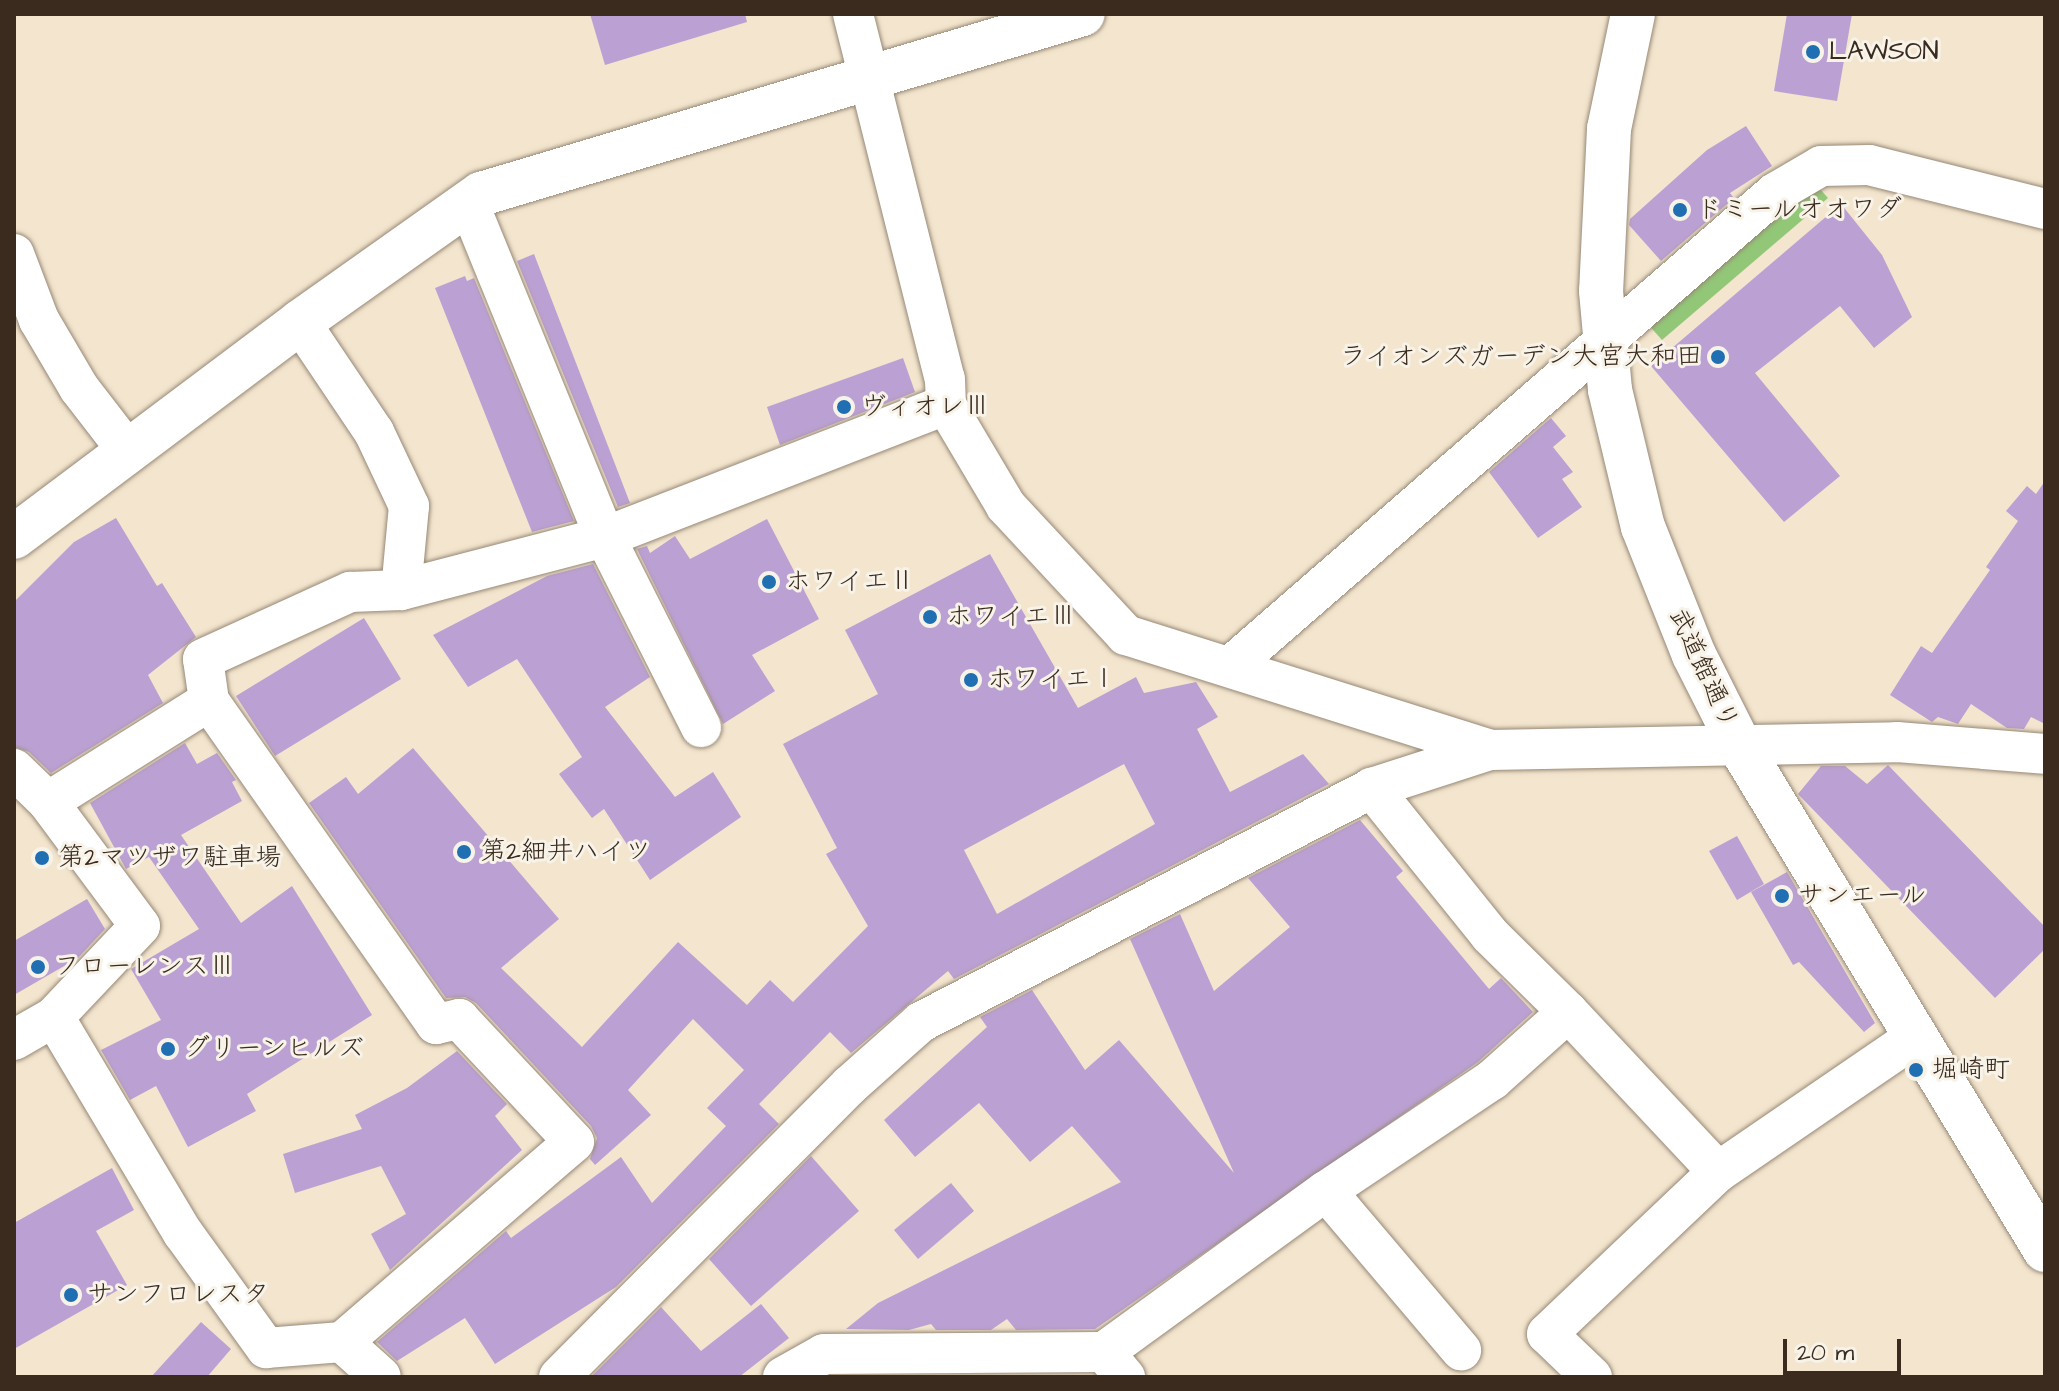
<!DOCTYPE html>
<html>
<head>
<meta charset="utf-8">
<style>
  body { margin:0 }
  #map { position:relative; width:2059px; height:1391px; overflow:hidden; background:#f3e5ce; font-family:"Architects Daughter","Klee One",sans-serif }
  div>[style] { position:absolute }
  .green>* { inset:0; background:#92c778 }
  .building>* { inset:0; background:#bba1d3 }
  .roads { filter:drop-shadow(0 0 2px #978876) drop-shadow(0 0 2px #978876) }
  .minor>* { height:40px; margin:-20px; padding:0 20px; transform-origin:20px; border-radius:20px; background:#fff }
  .tertiary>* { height:44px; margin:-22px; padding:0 22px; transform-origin:22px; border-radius:22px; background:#fff }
  .dots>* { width:22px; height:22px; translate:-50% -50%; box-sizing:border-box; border:4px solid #f7f3e8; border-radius:50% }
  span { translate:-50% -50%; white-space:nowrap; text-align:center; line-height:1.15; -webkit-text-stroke:6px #f7f3e8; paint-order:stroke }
  .poi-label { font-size:26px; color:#3b2a1e }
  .left { translate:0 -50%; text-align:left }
  .right { translate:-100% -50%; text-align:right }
  .street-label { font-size:26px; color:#3b2a1e }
  .frame { position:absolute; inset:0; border:16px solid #3b2a1e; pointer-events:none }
  .scale { position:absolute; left:1783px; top:1339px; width:118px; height:36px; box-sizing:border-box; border:4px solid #3b2a1e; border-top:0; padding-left:10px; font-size:24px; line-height:28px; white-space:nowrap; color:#3b2a1e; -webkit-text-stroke:6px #f7f3e8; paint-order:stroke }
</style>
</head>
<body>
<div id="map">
  <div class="green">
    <div style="clip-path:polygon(1812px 180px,1828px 198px,1662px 340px,1646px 322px)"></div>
  </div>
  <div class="building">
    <div style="clip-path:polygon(590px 14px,745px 14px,747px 22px,605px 65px)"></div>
    <div style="clip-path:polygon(1787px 14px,1852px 14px,1837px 101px,1774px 91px)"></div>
    <div style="clip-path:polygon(1746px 126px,1772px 166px,1730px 193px,1734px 198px,1661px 261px,1629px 225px,1630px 219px,1707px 150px)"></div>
    <div style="clip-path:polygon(1841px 204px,1882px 255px,1912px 317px,1874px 348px,1840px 306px,1755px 373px,1840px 476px,1784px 522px,1651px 366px)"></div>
    <div style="clip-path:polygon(534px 254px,630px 503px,618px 507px,517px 261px)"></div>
    <div style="clip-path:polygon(465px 276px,467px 281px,474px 278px,574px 521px,532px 532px,435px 288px)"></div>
    <div style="clip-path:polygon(903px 358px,915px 392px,780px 445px,767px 407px)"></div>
    <div style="clip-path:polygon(1551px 418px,1566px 436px,1553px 447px,1573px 472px,1562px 479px,1582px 507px,1538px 538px,1489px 472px)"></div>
    <div style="clip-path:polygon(2045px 481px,2045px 724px,2031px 717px,2024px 729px,2007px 728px,1971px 704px,1958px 724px,1938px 717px,1932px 722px,1890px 695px,1921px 646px,1932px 653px,1990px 570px,1986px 567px,2018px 521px,2006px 511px,2027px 486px,2036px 494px)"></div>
    <div style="clip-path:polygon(116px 518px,157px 586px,162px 583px,196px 637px,148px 675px,163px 703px,51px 773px,29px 752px,14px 747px,14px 602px,74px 542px)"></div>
    <div style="clip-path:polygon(767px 519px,819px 619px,752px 655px,775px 691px,723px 724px,637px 549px,647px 546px,650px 553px,675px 536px,690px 559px)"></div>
    <div style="clip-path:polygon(evenodd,990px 554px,1078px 708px,1136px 677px,1144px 693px,1196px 682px,1218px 717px,1197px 729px,1230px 792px,1303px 754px,1329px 784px,954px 979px,948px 971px,851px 1053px,830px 1032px,759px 1104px,779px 1124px,616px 1287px,495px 1364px,465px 1318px,397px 1361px,377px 1342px,506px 1231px,511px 1238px,621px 1157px,652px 1203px,726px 1126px,707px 1108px,744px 1070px,693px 1019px,628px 1090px,651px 1115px,595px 1165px,590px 1159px,597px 1138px,591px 1126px,476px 1003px,465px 997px,446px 998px,309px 803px,346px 777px,358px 794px,413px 748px,559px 919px,501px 968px,582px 1047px,678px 942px,747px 1005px,770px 980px,793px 1002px,868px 926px,826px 854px,837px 848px,783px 744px,878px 694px,845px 630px,990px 554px,1124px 764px,1155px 824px,997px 914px,964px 850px,1124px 764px)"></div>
    <div style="clip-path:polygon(593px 564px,650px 677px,605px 707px,675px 797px,713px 772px,741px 817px,650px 880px,604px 809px,592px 818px,559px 774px,582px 757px,517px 659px,468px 687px,433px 635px,547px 576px)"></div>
    <div style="clip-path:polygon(364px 618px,401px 679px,275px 756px,236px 696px)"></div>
    <div style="clip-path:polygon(185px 743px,197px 764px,217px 753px,236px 780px,232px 782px,242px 801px,181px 835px,241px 923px,292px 886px,372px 1015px,247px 1094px,256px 1111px,188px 1147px,156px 1086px,130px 1100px,101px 1050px,161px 1020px,131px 969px,199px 929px,149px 857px,126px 869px,90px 803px)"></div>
    <div style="clip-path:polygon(1888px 765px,2045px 927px,2045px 949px,1995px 998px,1798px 794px,1821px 766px,1845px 766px,1867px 784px)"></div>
    <div style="clip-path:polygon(1360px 820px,1403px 871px,1396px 877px,1489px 989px,1501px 978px,1533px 1012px,1478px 1062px,1095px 1329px,1016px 1330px,1007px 1319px,991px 1330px,936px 1330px,931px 1324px,909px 1330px,846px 1329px,878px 1303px,1121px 1182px,1072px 1126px,1030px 1162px,979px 1103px,915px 1157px,884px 1120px,987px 1027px,980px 1017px,1032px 990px,1085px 1070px,1119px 1040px,1234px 1173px,1130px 939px,1180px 914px,1214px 991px,1290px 927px,1248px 878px)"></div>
    <div style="clip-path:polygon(1737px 836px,1764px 884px,1737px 900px,1709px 851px)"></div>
    <div style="clip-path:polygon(1787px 872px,1875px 1023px,1864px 1032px,1799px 962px,1793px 965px,1751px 892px)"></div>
    <div style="clip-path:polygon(87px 899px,105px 929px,78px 958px,14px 995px,14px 941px)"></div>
    <div style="clip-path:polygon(457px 1051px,507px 1104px,495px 1116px,522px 1150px,390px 1270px,371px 1234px,406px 1214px,381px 1166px,295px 1193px,283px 1154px,362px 1129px,355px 1115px,407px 1088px)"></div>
    <div style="clip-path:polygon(811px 1156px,859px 1211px,751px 1306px,709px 1259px)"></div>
    <div style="clip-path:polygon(112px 1168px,134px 1210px,96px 1231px,127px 1285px,14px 1349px,14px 1223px)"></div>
    <div style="clip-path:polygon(951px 1183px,974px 1211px,918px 1259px,894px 1230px)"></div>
    <div style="clip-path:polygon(761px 1304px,789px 1338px,739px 1377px,591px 1377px,661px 1307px,701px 1351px)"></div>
    <div style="clip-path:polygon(201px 1322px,231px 1349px,207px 1377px,151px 1377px)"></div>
  </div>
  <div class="roads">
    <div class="minor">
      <div style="left:853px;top:14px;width:376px;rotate:75.9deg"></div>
      <div style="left:945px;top:379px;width:26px;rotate:88deg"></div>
      <div style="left:946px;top:405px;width:117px;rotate:59.3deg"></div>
      <div style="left:1006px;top:506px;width:176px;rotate:47.1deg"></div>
      <div style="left:1126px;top:635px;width:382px;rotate:17.5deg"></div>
      <div style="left:468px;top:202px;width:362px;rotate:67.8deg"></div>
      <div style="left:605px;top:537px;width:213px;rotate:63.2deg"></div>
      <div style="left:14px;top:254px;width:71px;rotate:69.3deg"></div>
      <div style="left:39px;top:320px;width:79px;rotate:59.5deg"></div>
      <div style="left:79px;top:388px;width:78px;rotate:52.3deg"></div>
      <div style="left:300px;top:322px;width:133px;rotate:56.1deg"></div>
      <div style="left:374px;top:432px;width:82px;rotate:64.7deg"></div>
      <div style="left:409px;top:506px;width:84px;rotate:95.4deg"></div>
      <div style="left:1232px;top:665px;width:719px;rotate:-41deg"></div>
      <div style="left:1775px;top:193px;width:53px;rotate:-30.4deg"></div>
      <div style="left:1821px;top:166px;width:48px;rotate:-1.2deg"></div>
      <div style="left:1869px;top:165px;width:181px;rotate:14deg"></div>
      <div style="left:209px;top:701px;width:395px;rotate:54.9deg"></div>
      <div style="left:436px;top:1024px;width:24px;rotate:-12deg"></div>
      <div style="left:459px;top:1019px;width:168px;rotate:46.9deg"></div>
      <div style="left:574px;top:1142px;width:306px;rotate:139.2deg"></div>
      <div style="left:14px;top:769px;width:47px;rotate:44.1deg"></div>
      <div style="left:48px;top:802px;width:154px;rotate:53.4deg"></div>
      <div style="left:140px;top:926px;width:125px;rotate:133.4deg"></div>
      <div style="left:54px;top:1017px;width:46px;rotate:150.1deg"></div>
      <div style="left:48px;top:802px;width:190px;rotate:-32.1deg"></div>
      <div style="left:209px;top:701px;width:42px;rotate:-98.1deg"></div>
      <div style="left:203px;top:659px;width:162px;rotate:-24.5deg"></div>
      <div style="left:350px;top:592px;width:51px;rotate:-2.2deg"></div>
      <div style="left:401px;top:590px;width:211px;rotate:-14.6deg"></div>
      <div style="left:605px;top:537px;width:366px;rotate:-21.2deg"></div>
      <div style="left:1568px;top:1012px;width:219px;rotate:46.8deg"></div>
      <div style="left:54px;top:1017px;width:252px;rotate:59.2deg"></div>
      <div style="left:183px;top:1233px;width:142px;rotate:54.2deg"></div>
      <div style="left:266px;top:1348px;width:76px;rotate:-4.5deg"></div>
      <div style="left:342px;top:1342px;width:52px;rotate:41.9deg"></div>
      <div style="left:1326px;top:1191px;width:209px;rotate:49.7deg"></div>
      <div style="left:1104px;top:1352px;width:274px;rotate:-36deg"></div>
      <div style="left:1326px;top:1191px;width:200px;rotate:-33.8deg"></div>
      <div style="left:1492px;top:1080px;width:102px;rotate:-41.8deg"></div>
      <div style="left:1568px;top:1012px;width:110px;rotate:-135.4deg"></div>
      <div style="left:1490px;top:935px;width:189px;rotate:-128.8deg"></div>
      <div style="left:559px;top:1377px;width:412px;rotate:-45.1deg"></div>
      <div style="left:850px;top:1085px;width:95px;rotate:-41.6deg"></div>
      <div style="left:921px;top:1022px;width:508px;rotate:-27.42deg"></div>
      <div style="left:1372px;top:788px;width:124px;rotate:-17.9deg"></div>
      <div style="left:1490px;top:750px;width:407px;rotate:-1.1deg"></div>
      <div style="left:1897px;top:742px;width:148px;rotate:4.6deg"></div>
      <div style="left:783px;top:1377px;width:47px;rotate:-29.3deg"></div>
      <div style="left:824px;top:1354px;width:280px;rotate:-0.4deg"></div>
      <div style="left:1104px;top:1352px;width:33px;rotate:50deg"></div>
      <div style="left:1592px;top:1377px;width:62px;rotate:-136.3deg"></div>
      <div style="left:1547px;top:1334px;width:236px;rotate:-43.5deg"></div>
      <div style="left:1718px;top:1172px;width:239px;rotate:-34.4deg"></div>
    </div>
    <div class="tertiary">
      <div style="left:1633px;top:14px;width:117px;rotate:101.8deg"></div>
      <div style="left:1609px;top:129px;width:162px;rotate:92.8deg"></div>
      <div style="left:1601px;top:291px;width:99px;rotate:84.8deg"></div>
      <div style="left:1610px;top:390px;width:141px;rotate:76.5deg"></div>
      <div style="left:1643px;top:527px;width:138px;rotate:68.3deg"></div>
      <div style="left:1694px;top:655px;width:104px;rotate:63.2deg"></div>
      <div style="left:1741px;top:748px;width:587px;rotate:58.8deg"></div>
      <div style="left:14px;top:537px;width:358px;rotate:-36.9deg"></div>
      <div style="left:300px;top:322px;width:222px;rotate:-35.3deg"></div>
      <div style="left:481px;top:194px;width:628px;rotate:-16.65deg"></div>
    </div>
  </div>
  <div class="dots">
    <div style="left:1813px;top:52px;background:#1f6fb2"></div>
    <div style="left:1680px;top:210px;background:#1f6fb2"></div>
    <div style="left:1718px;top:357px;background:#1f6fb2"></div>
    <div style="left:844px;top:407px;background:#1f6fb2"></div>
    <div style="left:769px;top:582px;background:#1f6fb2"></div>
    <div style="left:930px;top:617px;background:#1f6fb2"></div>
    <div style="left:971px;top:680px;background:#1f6fb2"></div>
    <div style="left:464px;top:852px;background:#1f6fb2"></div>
    <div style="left:42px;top:858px;background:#1f6fb2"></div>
    <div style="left:1782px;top:896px;background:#1f6fb2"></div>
    <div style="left:38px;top:967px;background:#1f6fb2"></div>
    <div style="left:168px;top:1049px;background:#1f6fb2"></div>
    <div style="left:1916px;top:1070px;background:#1f6fb2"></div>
    <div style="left:71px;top:1295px;background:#1f6fb2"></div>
  </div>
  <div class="poi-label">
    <span class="left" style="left:1829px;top:52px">LAWSON</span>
    <span class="left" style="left:1696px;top:210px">ドミールオオワダ</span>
    <span class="right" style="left:1702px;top:357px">ライオンズガーデン大宮大和田</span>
    <span class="left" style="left:860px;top:407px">ヴィオレⅢ</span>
    <span class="left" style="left:785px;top:582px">ホワイエⅡ</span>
    <span class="left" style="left:946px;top:617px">ホワイエⅢ</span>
    <span class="left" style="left:987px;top:680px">ホワイエⅠ</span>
    <span class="left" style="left:480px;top:852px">第2細井ハイツ</span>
    <span class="left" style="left:58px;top:858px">第2マツザワ駐車場</span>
    <span class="left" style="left:1798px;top:896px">サンエール</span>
    <span class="left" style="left:54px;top:967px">フローレンスⅢ</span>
    <span class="left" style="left:184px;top:1049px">グリーンヒルズ</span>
    <span class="left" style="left:1932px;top:1070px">堀崎町</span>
    <span class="left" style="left:87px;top:1295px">サンフロレスタ</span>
  </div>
  <div class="street-label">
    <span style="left:1703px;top:669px;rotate:65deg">武道館通り</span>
  </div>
  <div class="frame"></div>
  <div class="scale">20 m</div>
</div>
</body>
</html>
